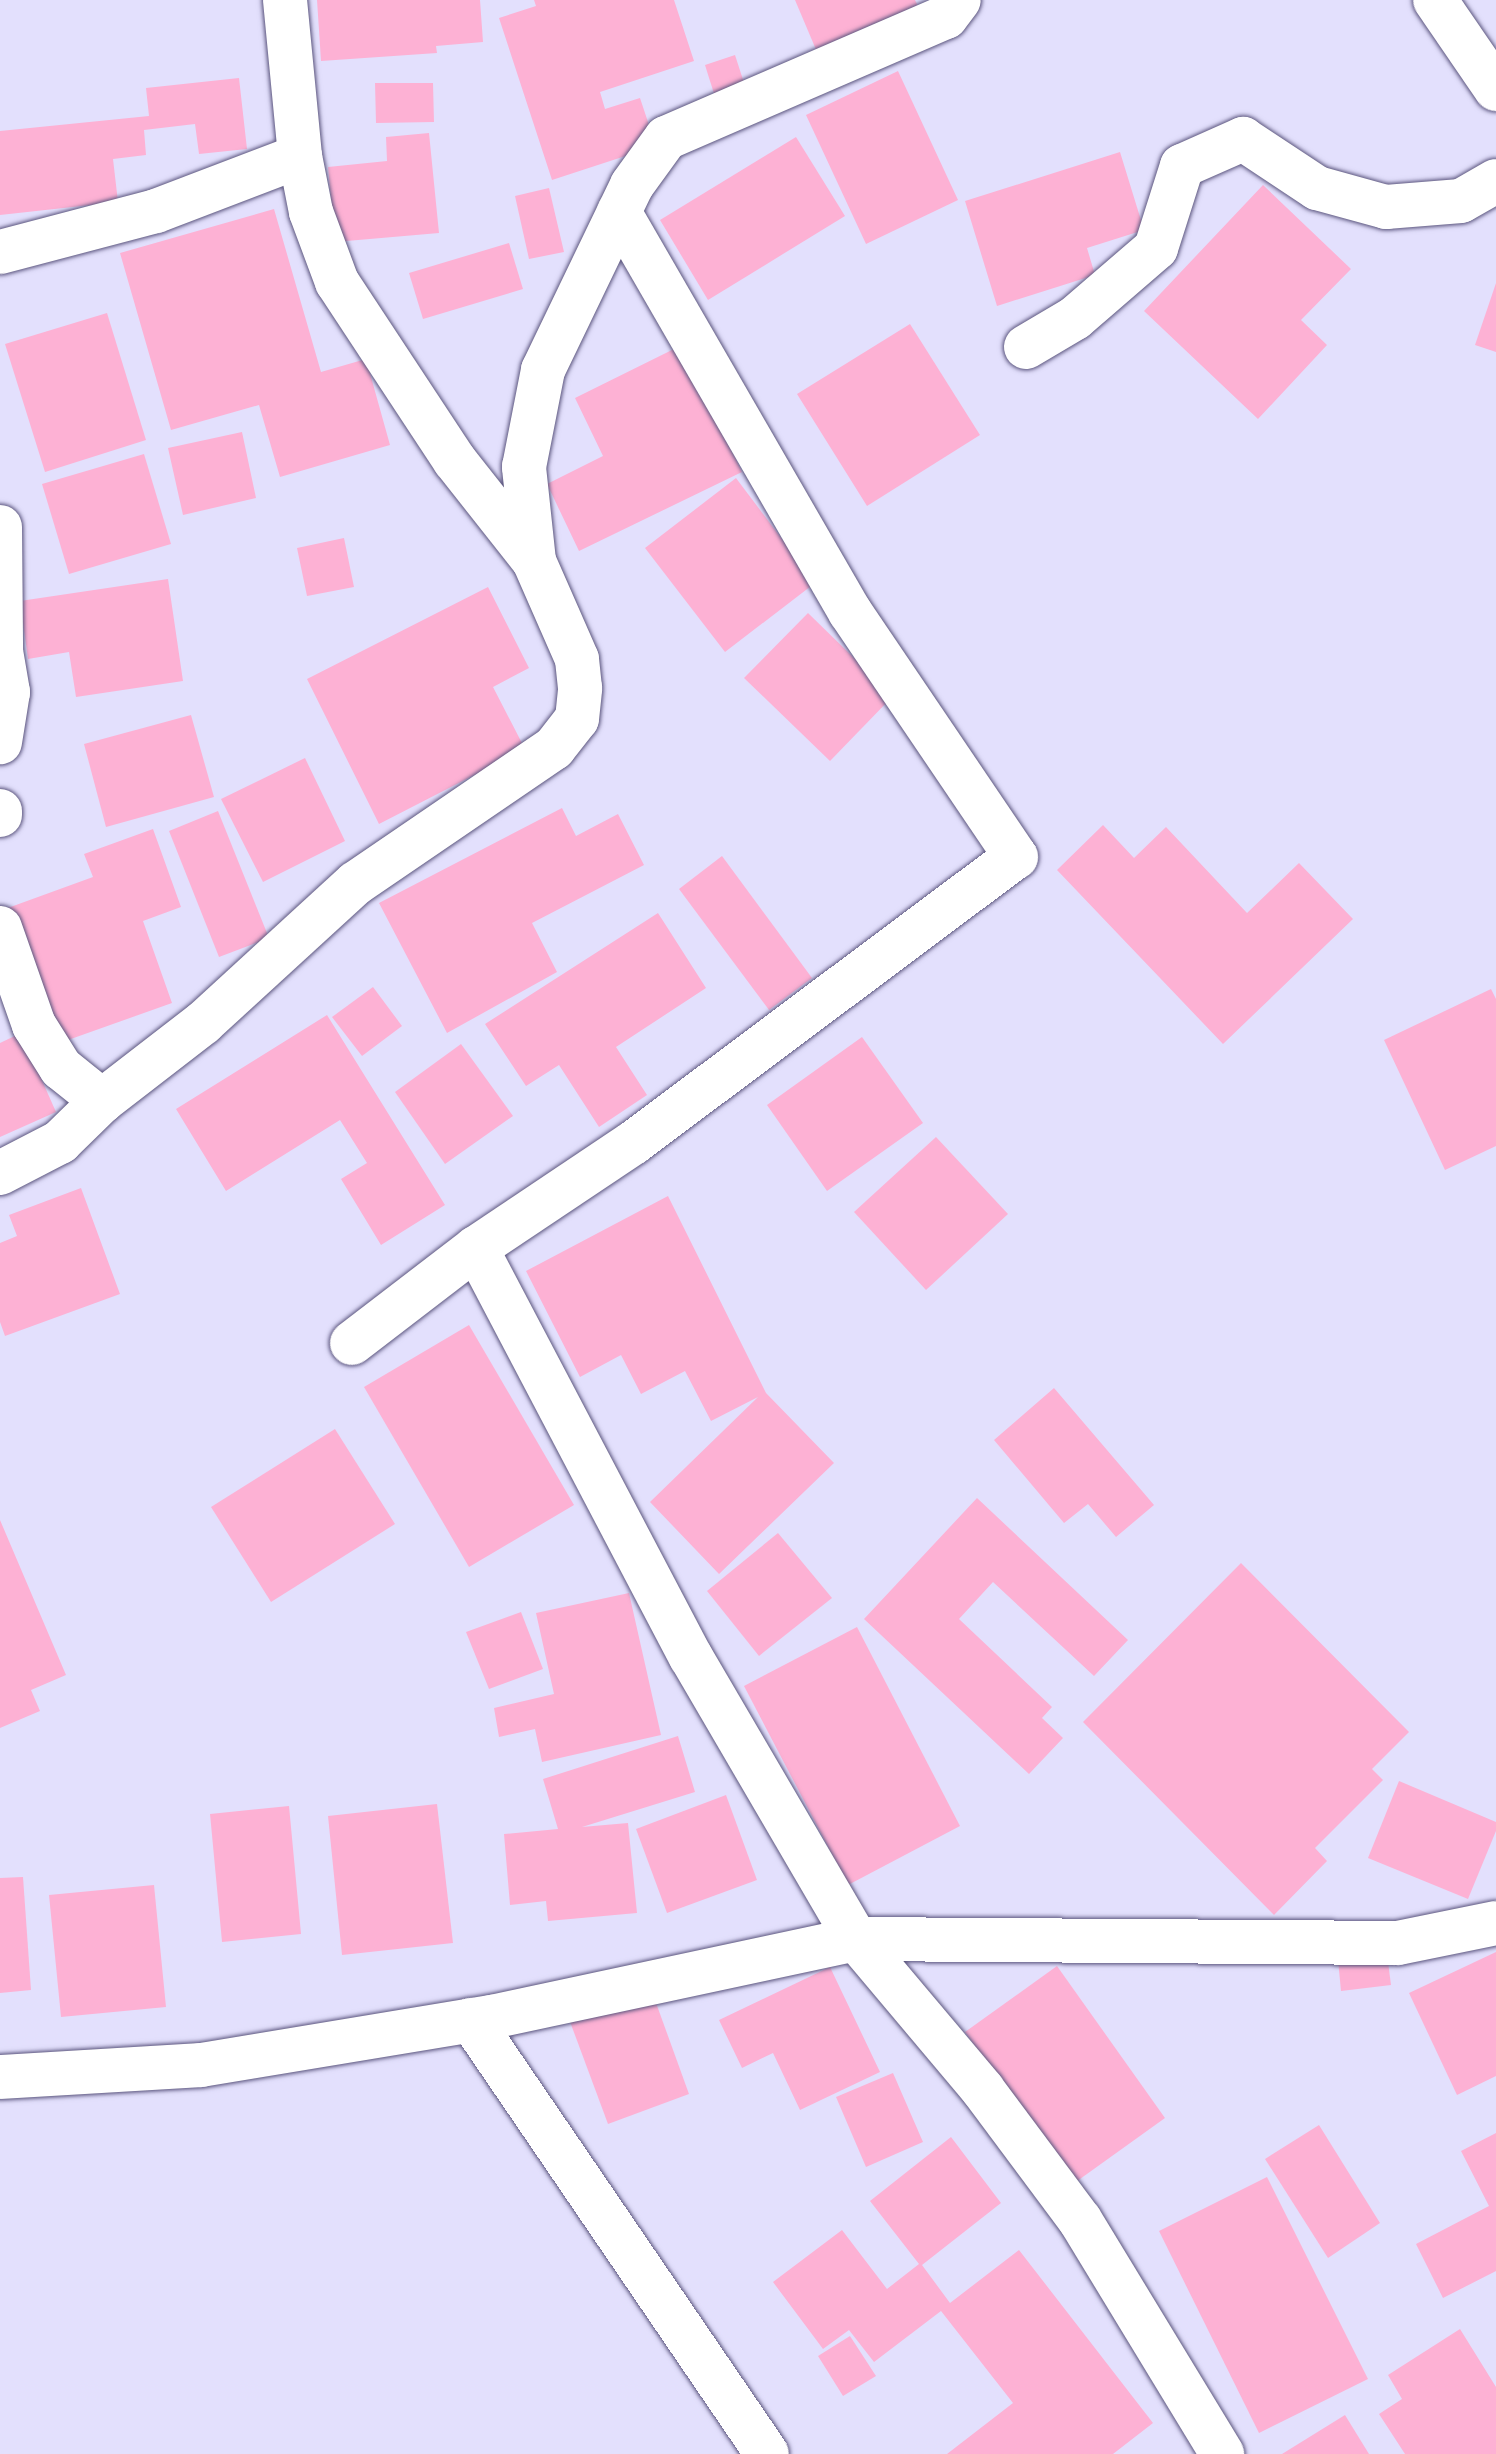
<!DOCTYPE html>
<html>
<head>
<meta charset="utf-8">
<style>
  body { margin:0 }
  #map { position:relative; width:1496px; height:2454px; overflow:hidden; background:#e3e0fd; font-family:Helvetica,sans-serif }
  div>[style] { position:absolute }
  .building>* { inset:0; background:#fdb1d4 }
  .roads { filter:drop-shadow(0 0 2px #5b557e) drop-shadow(0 0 2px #5b557e) }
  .minor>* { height:44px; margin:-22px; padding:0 22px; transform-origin:22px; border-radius:22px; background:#fff }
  span { translate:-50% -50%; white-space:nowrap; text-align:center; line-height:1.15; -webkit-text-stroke:6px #fff; paint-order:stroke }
</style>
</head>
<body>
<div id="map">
  <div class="building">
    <div style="clip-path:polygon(317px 0,480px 0,483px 42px,436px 46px,437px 53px,321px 61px)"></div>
    <div style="clip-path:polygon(534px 0,674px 0,694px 61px,600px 92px,605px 109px,640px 98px,656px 146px,552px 180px,499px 18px,536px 6px)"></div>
    <div style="clip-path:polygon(795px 0,915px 0,919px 8px,817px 52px)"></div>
    <div style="clip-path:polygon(735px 55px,746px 89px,716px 100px,705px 65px)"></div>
    <div style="clip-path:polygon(898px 71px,958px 200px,866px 244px,806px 115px)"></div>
    <div style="clip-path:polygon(239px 78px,247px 149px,199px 154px,195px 124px,144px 130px,146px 155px,113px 159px,118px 202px,0 215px,0 131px,149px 116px,146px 88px)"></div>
    <div style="clip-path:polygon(375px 83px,433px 83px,434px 122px,376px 123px)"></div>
    <div style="clip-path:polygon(429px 133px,439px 233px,335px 242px,328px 167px,387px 161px,386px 137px)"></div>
    <div style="clip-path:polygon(796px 137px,845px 216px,708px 300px,660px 220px)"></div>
    <div style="clip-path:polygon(1120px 152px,1144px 230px,1087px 248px,1095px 275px,997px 306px,965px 201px)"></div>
    <div style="clip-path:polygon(1263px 185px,1351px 269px,1301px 320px,1327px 345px,1258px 419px,1144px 311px)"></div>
    <div style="clip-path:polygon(549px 188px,564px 252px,529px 259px,515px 196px)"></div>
    <div style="clip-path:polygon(274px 209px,321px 372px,366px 359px,390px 445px,280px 477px,259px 405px,171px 430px,120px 253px)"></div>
    <div style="clip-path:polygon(509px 243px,523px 289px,423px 319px,409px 273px)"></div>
    <div style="clip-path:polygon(1496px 283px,1496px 352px,1475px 345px)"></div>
    <div style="clip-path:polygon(107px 313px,146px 440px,45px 472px,5px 344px)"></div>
    <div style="clip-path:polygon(910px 324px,980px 435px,867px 506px,797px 394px)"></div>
    <div style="clip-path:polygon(680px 346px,742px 472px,579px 551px,547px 484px,603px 456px,575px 398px)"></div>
    <div style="clip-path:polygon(242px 432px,256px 498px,183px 515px,168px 448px)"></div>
    <div style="clip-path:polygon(144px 454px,171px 544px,69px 574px,42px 484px)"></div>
    <div style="clip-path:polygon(736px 478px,815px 583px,725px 652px,645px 548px)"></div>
    <div style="clip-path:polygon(344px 538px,354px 587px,307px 596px,297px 548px)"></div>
    <div style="clip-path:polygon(168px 579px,183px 681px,76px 697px,69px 652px,28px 659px,20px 601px)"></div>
    <div style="clip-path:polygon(488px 587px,529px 668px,493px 687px,525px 749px,379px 824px,307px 679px)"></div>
    <div style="clip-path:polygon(808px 613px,893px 696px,830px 761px,744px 678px)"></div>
    <div style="clip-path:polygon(191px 715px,214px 797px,106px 827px,84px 744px)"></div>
    <div style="clip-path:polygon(305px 758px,345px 841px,263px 882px,221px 799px)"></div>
    <div style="clip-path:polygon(562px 808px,576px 836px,618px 814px,644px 865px,532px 923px,557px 972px,447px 1033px,379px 903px)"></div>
    <div style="clip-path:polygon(218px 811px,269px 938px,219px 957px,169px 831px)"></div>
    <div style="clip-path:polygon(1103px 825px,1134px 858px,1166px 827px,1247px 913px,1299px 863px,1353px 919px,1223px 1044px,1057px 870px)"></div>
    <div style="clip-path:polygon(153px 829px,181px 907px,143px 921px,172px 1003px,54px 1045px,5px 909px,93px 877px,84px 854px)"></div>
    <div style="clip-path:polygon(722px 856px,812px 978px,769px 1010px,679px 889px)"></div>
    <div style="clip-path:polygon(658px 913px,706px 988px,616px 1047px,647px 1095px,599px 1127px,559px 1065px,526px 1086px,485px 1024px)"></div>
    <div style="clip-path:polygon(373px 987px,402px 1026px,362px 1056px,332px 1017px)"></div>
    <div style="clip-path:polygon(1491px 989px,1496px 999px,1496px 1146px,1445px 1170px,1384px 1040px)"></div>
    <div style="clip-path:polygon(327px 1015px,445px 1205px,381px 1245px,341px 1179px,367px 1163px,340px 1120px,226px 1191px,176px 1109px)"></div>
    <div style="clip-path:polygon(21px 1033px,56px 1112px,0 1137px,0 1043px)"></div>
    <div style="clip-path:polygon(862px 1037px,923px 1123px,827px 1191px,767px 1105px)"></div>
    <div style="clip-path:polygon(461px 1044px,513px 1116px,445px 1164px,395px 1092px)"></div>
    <div style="clip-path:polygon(936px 1137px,1008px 1214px,926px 1290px,854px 1212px)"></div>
    <div style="clip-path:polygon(81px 1188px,120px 1294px,5px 1336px,0 1322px,0 1243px,17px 1236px,9px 1215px)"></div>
    <div style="clip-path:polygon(668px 1196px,766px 1393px,834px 1463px,719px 1574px,650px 1502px,758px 1397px,711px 1421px,685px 1371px,641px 1394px,621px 1355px,580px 1377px,526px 1271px)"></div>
    <div style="clip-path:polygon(469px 1325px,574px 1505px,469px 1567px,364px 1387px)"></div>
    <div style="clip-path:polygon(1054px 1388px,1154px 1505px,1116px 1537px,1088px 1504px,1064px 1523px,994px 1440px)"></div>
    <div style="clip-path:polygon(335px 1429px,395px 1524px,271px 1602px,211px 1507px)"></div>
    <div style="clip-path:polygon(977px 1498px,1128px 1640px,1094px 1676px,993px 1582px,959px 1619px,1052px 1707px,1042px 1718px,1063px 1738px,1029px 1774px,864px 1619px)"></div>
    <div style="clip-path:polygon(0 1520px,66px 1675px,31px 1690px,40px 1711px,0 1728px)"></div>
    <div style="clip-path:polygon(778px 1533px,832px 1598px,759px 1656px,707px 1591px)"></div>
    <div style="clip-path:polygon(1241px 1563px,1409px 1732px,1372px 1769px,1383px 1780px,1315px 1848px,1327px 1861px,1274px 1915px,1083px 1722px)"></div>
    <div style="clip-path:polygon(629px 1593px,661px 1735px,542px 1762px,535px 1729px,499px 1737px,494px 1708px,554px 1694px,536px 1613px)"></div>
    <div style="clip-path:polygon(521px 1612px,543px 1669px,489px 1689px,466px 1632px)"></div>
    <div style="clip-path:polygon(857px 1627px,960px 1826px,848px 1885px,744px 1686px)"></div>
    <div style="clip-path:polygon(678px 1736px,695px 1792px,582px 1827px,628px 1823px,637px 1913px,548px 1921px,546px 1901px,510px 1905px,504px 1834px,558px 1829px,543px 1779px)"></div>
    <div style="clip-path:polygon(1399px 1781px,1496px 1822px,1496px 1831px,1468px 1899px,1368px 1858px)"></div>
    <div style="clip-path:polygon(726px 1795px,757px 1880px,667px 1913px,636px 1829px)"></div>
    <div style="clip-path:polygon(437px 1804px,453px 1943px,342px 1955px,328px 1816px)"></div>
    <div style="clip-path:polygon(289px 1806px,301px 1934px,222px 1942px,210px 1814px)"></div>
    <div style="clip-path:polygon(23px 1877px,31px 1990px,0 1993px,0 1878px)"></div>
    <div style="clip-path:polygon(154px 1885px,166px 2007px,61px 2017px,49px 1895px)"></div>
    <div style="clip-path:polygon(1496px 1952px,1496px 2076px,1457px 2095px,1409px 1993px)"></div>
    <div style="clip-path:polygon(1387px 1954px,1391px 1985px,1341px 1991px,1338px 1960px)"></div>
    <div style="clip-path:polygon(1057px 1966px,1165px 2118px,1073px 2184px,965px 2032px)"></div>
    <div style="clip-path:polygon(830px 1967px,880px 2072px,800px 2110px,773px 2053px,742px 2068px,719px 2020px)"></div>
    <div style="clip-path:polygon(651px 1989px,689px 2094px,608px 2124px,569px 2019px)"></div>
    <div style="clip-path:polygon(893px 2073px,923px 2142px,866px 2167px,836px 2097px)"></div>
    <div style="clip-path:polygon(1319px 2125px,1380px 2223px,1328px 2258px,1265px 2159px)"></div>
    <div style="clip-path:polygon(1496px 2133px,1496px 2271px,1443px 2298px,1416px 2244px,1489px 2206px,1461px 2151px)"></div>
    <div style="clip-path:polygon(951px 2137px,1001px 2203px,922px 2265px,950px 2303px,1019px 2250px,1153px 2423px,1113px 2454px,947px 2454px,1013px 2403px,941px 2311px,874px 2362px,849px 2330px,823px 2349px,773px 2282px,842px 2230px,887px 2289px,919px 2264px,870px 2201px)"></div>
    <div style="clip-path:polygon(1267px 2177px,1368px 2379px,1259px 2433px,1159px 2231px)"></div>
    <div style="clip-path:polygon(1460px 2329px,1496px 2387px,1496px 2454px,1405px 2454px,1379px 2414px,1402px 2399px,1388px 2375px)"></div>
    <div style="clip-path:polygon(850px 2336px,876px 2376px,843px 2396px,818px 2356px)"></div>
    <div style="clip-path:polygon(1345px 2415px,1369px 2454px,1282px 2454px)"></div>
  </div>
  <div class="roads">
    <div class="minor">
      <div style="left:285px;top:0;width:157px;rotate:84.5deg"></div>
      <div style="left:300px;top:156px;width:57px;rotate:78.9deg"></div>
      <div style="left:311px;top:212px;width:75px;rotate:69.6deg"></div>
      <div style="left:337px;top:282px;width:214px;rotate:56.6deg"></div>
      <div style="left:455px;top:461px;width:127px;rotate:51.7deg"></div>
      <div style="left:1435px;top:0;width:108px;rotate:55.6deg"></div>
      <div style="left:0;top:252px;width:161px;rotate:-14.7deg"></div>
      <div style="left:156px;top:211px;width:154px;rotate:-20.9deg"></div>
      <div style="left:1026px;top:347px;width:57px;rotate:-30.6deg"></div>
      <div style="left:1075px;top:318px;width:107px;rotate:-40.8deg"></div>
      <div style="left:1156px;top:248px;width:86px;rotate:-72.4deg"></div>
      <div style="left:1182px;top:166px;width:67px;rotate:-23.9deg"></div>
      <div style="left:1243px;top:139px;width:89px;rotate:33.5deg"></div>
      <div style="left:1317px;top:188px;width:72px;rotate:15.4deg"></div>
      <div style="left:1386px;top:207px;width:75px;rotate:-4.6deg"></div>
      <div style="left:1461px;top:201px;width:40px;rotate:-29.7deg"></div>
      <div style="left:0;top:527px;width:124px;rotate:89.5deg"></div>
      <div style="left:1px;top:651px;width:42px;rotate:80.3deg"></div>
      <div style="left:8px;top:692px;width:51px;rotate:99.1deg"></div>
      <div style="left:0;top:811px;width:4px;rotate:90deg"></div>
      <div style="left:0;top:928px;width:103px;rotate:70.7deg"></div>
      <div style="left:34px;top:1025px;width:51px;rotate:57.9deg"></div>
      <div style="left:61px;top:1068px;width:53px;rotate:38.8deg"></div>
      <div style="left:0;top:1173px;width:68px;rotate:-27.3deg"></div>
      <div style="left:60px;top:1142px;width:59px;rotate:-44.3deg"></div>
      <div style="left:102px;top:1101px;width:128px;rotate:-37.7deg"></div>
      <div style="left:203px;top:1023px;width:207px;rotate:-42.5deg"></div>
      <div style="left:356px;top:883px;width:240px;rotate:-34.3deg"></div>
      <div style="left:554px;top:748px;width:37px;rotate:-52deg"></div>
      <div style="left:577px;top:719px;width:31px;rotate:-84deg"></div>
      <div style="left:580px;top:688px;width:29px;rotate:-96deg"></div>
      <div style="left:577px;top:659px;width:107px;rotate:-113.7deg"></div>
      <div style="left:534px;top:561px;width:95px;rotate:-96.1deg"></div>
      <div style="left:524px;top:467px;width:99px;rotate:-78.9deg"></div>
      <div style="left:543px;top:370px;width:205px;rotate:-64.3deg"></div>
      <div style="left:632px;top:185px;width:58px;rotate:-54.1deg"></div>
      <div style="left:666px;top:138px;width:305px;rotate:-23.4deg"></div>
      <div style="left:946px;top:17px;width:21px;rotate:-53deg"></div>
      <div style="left:476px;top:1248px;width:462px;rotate:62.3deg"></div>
      <div style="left:691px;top:1657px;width:327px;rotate:59.7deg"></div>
      <div style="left:856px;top:1939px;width:197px;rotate:49.9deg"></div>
      <div style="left:983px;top:2090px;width:162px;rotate:53.3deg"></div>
      <div style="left:1080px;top:2220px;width:274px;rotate:58.7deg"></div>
      <div style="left:352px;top:1343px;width:156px;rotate:-37.5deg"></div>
      <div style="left:476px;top:1248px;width:189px;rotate:-33.8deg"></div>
      <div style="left:633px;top:1143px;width:478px;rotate:-36.8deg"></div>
      <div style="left:1016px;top:857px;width:296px;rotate:-124.1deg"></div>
      <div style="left:850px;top:612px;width:462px;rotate:-120deg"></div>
      <div style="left:471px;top:2020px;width:525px;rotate:55.7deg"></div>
      <div style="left:0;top:2077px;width:201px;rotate:-3.4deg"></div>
      <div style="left:201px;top:2065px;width:295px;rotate:-9.4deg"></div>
      <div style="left:492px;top:2017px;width:372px;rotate:-12.1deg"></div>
      <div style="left:856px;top:1939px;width:542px;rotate:0.42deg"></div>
      <div style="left:1398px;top:1943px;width:100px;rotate:-11.5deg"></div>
    </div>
  </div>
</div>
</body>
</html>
